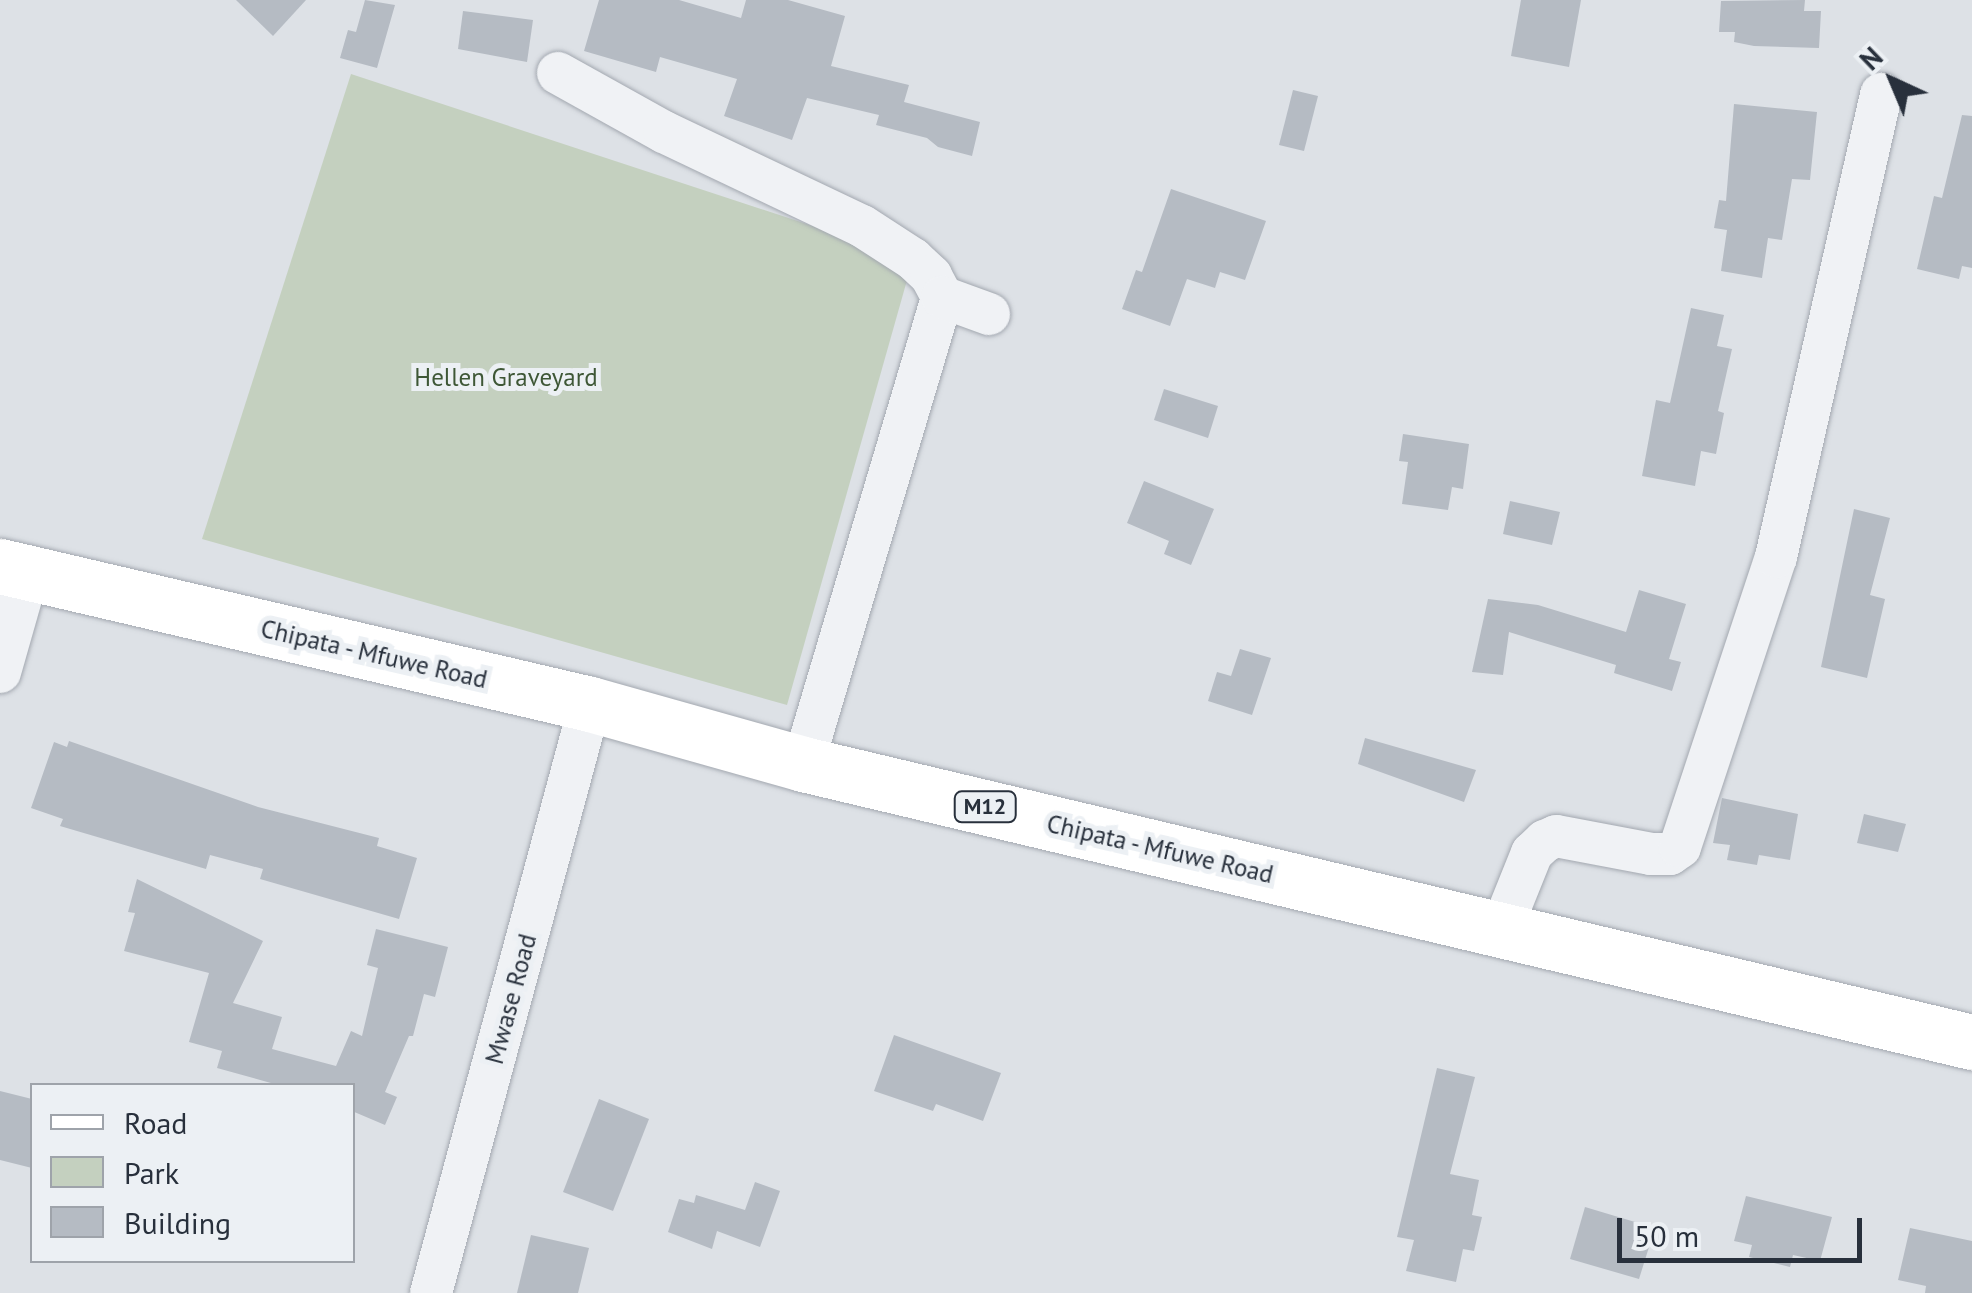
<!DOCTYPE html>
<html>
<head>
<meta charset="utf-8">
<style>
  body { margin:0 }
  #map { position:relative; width:1972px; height:1293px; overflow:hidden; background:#dde1e6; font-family:"PT Sans",sans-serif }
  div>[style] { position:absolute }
  .green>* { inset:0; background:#c4d0bf }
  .building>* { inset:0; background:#b5bbc3 }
  .roads { filter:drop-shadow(0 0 2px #a3a8b0) drop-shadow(0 0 2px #a3a8b0) }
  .minor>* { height:42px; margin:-21px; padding:0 21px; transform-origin:21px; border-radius:21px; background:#f0f2f5 }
  .major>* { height:55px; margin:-27.5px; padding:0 27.5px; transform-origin:27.5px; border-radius:27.5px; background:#fff }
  span { translate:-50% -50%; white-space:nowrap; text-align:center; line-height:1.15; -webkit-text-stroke:10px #ecf0f4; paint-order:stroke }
  .shield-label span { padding:2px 8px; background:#ecf0f4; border:2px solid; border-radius:8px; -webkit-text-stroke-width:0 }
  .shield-label { font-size:22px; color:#28303c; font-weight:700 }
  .park-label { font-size:25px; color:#3e5736 }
  .street-label { font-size:25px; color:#28303c }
  .legend { position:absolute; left:30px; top:1083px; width:325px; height:180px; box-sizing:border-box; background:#ecf0f4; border:2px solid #9ea3aa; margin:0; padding:12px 18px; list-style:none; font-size:30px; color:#28303c }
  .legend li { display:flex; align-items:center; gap:20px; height:50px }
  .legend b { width:50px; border:2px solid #9ea3aa }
  .north { position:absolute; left:1842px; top:30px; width:100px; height:100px; -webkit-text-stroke:8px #ecf0f4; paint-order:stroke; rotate:316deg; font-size:28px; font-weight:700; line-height:40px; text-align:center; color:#28303c }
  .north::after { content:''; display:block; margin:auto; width:35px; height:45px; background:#28303c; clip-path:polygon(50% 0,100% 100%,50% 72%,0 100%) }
  .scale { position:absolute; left:1617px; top:1218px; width:245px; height:45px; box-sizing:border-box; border:5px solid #28303c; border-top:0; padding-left:12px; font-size:30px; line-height:35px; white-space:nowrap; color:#28303c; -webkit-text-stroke:8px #ecf0f4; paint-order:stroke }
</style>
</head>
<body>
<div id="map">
  <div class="green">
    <div style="clip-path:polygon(351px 74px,913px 259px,787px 705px,202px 539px)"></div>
  </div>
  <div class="building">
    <div style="clip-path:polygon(236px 0,306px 0,273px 36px)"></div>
    <div style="clip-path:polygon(365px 0,395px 5px,377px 68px,340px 58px,348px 30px,356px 32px)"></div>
    <div style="clip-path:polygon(599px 0,679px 0,741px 18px,746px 0,788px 0,845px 16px,831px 66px,909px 85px,904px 102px,980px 122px,972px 156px,938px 147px,927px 138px,876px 125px,879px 115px,807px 98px,792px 140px,724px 116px,737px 79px,660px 57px,656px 72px,584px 51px)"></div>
    <div style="clip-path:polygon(1521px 0,1581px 0,1569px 67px,1511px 56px)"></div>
    <div style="clip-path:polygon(1805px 0,1804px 11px,1821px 11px,1819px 48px,1754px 46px,1734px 42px,1735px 32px,1719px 32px,1721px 1px)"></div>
    <div style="clip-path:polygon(463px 11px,533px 20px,527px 62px,458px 49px)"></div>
    <div style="clip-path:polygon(1293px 90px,1318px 96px,1304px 151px,1279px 145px)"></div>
    <div style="clip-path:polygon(1734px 104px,1817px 112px,1810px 180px,1792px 179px,1782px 240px,1768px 238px,1762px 278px,1721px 271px,1727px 230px,1714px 228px,1719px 200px,1726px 201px)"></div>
    <div style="clip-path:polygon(1962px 115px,1972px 116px,1972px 268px,1962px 266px,1959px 279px,1917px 269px,1934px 196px,1942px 198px)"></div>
    <div style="clip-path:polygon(1171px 189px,1266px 221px,1245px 280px,1220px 272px,1215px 288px,1187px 279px,1170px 326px,1122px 309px,1136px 270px,1142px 272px)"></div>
    <div style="clip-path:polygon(1691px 308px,1724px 315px,1717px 346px,1732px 349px,1718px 411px,1724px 413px,1716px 454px,1701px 451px,1695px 486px,1642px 476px,1656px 400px,1670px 403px)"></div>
    <div style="clip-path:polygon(1164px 389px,1218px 406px,1208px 438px,1154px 420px)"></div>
    <div style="clip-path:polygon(1403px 434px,1469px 444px,1463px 489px,1452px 487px,1448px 510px,1402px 504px,1408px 462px,1399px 461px)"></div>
    <div style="clip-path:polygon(1144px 481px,1214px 509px,1191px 565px,1164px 554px,1169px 541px,1127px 523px)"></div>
    <div style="clip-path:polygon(1510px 501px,1560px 512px,1552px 545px,1503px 534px)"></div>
    <div style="clip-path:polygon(1854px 509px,1890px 518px,1870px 595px,1885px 599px,1867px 678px,1821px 667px)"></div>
    <div style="clip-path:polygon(1639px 590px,1686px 604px,1669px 659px,1681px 662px,1672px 691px,1614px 673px,1616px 665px,1509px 632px,1503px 675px,1472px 672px,1488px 599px,1538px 605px,1626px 632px)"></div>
    <div style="clip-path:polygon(1240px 649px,1271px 658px,1252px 715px,1208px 701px,1217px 672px,1231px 676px)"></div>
    <div style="clip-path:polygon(1365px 738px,1476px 770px,1464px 802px,1358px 764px)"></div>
    <div style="clip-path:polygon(69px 741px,258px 807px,379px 838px,377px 846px,417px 858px,399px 919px,260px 879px,263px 869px,210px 855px,206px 869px,60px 826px,63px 819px,31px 808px,54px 742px,67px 747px)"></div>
    <div style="clip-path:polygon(1722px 798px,1798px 814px,1790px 860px,1759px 855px,1757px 865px,1727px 860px,1730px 845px,1713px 843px)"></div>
    <div style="clip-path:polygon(1864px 814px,1906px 824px,1898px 852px,1857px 843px)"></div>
    <div style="clip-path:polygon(137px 879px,263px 941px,233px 1003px,282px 1017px,272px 1049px,336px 1066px,351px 1031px,362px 1036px,378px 968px,367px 965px,376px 929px,448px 947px,435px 997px,424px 994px,413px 1036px,409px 1036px,385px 1092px,397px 1097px,385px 1125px,352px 1111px,352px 1086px,278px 1085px,217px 1068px,222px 1051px,189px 1042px,209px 973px,124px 951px,135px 913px,128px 912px)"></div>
    <div style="clip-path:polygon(894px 1035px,1001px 1073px,983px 1121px,936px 1104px,933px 1111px,874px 1091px)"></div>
    <div style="clip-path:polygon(1437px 1068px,1475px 1077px,1450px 1174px,1479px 1180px,1472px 1215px,1482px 1217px,1474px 1251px,1463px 1249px,1456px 1282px,1406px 1271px,1414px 1240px,1397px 1237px)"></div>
    <div style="clip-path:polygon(0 1091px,32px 1099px,32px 1168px,0 1160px)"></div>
    <div style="clip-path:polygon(599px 1099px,649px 1119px,613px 1211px,563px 1192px)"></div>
    <div style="clip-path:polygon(755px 1182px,780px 1191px,760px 1247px,717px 1231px,712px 1249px,668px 1232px,679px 1199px,694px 1203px,696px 1195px,745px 1210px)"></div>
    <div style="clip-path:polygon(1746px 1196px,1832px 1217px,1820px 1261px,1793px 1255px,1790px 1267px,1749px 1257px,1752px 1245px,1734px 1241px)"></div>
    <div style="clip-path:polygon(1585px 1207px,1655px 1228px,1639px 1279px,1570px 1259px)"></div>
    <div style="clip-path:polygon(1910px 1228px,1972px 1241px,1972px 1293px,1925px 1293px,1926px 1286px,1898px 1280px)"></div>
    <div style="clip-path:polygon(531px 1235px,589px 1248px,578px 1293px,517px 1293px)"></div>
  </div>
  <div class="roads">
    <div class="minor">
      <div style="left:558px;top:73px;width:121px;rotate:29.1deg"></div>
      <div style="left:664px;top:132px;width:219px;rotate:25.4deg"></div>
      <div style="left:862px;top:226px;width:61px;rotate:32.9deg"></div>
      <div style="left:913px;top:259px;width:25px;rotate:43deg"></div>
      <div style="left:931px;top:276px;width:24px;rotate:62deg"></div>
      <div style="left:0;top:672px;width:102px;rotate:-74.1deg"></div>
      <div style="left:803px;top:764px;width:487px;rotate:-73.4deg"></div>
      <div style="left:942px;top:297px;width:50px;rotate:19.9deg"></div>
      <div style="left:1501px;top:930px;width:83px;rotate:-68.1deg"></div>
      <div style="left:1532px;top:853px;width:18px;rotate:-43deg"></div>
      <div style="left:1545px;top:841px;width:12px;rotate:-24deg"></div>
      <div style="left:1556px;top:836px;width:97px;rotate:10.7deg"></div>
      <div style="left:1651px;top:854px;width:19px"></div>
      <div style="left:1670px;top:854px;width:12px;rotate:-35deg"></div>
      <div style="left:1680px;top:847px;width:305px;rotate:-71.7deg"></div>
      <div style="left:1776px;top:557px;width:475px;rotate:-77.2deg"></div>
      <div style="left:431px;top:1293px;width:610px;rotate:-74.89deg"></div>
    </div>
    <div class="major">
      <div style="left:0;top:566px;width:606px;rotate:13.16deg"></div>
      <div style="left:590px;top:704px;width:221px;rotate:15.7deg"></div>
      <div style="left:803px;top:764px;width:1202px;rotate:13.38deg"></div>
    </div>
  </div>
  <div class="shield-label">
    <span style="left:985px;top:807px">M12</span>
  </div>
  <div class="park-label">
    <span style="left:506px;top:377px">Hellen Graveyard</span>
  </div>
  <div class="street-label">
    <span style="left:374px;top:654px;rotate:13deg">Chipata - Mfuwe Road</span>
    <span style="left:1160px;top:849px;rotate:13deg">Chipata - Mfuwe Road</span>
    <span style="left:511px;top:999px;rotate:-75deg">Mwase Road</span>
  </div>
  <ul class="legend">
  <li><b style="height:12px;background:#fff"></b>Road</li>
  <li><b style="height:28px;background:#c4d0bf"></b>Park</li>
  <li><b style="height:28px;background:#b5bbc3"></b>Building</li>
  </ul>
  <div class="north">N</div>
  <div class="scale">50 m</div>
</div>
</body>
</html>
